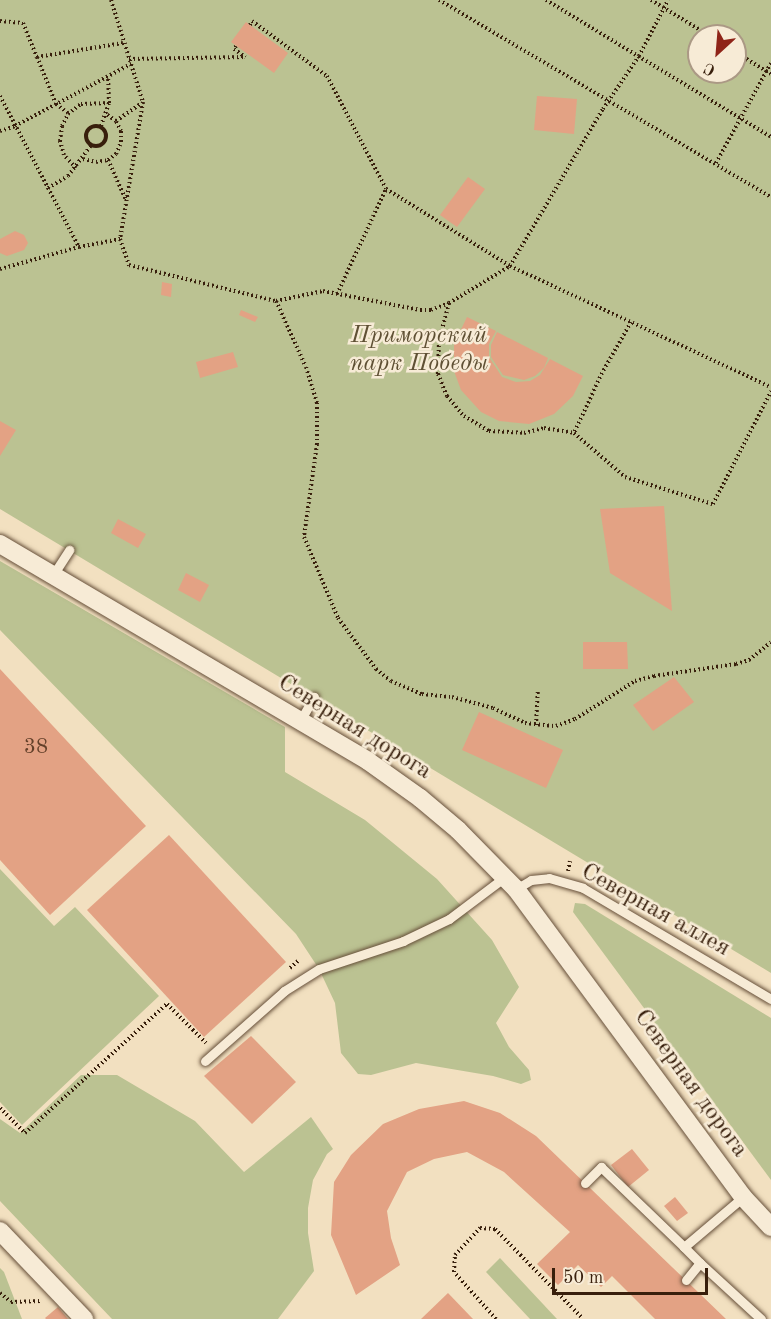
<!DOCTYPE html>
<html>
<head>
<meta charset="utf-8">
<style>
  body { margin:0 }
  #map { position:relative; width:771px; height:1319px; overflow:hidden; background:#f2e0c0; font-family:"Old Standard TT",serif }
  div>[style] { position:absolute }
  .green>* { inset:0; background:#bbc292 }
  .building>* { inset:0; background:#e3a284 }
  .path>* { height:4px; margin-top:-2px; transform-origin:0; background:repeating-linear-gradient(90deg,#381f0c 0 1.5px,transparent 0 4.5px) }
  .path>.ring { margin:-2px; padding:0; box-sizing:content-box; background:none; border:4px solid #381f0c; border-radius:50% }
  .roads { filter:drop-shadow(0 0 2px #664f39) drop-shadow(0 0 2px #664f39) }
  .lane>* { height:9px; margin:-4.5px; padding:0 4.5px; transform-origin:4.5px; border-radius:4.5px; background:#f7ebd6 }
  .street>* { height:18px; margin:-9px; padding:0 9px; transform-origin:9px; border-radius:9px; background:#f7ebd6 }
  span { translate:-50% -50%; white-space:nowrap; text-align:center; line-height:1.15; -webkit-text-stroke:5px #f7ebd6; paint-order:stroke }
  .number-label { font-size:21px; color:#63402a }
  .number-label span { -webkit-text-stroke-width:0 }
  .park-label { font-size:24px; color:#5f5034; font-style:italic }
  .street-label { font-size:24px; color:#381f0c }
  .north { position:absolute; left:687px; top:24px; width:60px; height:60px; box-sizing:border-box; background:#f7ebd6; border:2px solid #ab9985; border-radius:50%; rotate:206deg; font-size:16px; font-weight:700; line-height:24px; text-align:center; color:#381f0c }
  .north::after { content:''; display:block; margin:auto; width:21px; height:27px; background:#8f2418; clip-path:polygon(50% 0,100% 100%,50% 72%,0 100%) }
  .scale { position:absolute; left:552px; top:1268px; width:156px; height:27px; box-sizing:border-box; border:3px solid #381f0c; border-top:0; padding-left:8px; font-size:18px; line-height:21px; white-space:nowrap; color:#381f0c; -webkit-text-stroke:4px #f7ebd6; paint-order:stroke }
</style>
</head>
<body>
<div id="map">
  <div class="green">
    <div style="clip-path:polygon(evenodd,0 0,771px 0,771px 973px,0 509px,0 0,699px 36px,735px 36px,735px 72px,699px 72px,699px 36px)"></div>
    <div style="clip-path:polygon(0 561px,285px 727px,285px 772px,365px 820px,437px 879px,492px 940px,519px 987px,496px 1023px,509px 1047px,529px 1070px,531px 1080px,521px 1084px,493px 1076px,416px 1063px,371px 1075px,358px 1074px,341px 1053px,335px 1003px,319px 969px,296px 934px,0 630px)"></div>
    <div style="clip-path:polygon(0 869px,54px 926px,75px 907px,159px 996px,22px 1125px,0 1102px)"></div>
    <div style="clip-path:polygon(575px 903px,585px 904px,771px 1018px,771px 1180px,573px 912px)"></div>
    <div style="clip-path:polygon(81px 1075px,117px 1075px,195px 1121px,244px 1172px,311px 1117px,333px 1149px,327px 1154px,313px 1180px,308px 1208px,308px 1233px,314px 1271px,278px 1319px,112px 1319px,0 1201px,0 1119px,20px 1133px)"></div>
    <div style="clip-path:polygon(500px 1258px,557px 1319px,530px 1319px,486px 1272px)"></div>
    <div style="clip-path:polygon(0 1268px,4px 1272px,22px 1319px,0 1319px)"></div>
  </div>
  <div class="building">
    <div style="clip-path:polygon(246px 22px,288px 53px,274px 73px,231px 42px)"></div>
    <div style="clip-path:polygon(537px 96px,577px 99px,574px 134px,534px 130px)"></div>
    <div style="clip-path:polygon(468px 177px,485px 189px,457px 227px,440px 215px)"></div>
    <div style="clip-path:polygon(15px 231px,24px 235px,28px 243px,24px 250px,7px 256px,0 253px,0 239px)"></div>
    <div style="clip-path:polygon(162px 282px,172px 284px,171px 297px,161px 295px)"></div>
    <div style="clip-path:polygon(241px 310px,258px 317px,255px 322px,239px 315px)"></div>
    <div style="clip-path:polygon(467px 317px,496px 331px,489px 344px,489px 357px,502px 377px,516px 382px,530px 381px,540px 375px,550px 359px,583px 376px,573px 396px,554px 414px,529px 424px,499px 421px,481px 412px,461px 390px,454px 371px,454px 344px)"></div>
    <div style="clip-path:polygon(497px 332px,548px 358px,544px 368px,535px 376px,524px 380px,503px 375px,491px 357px,491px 345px)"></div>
    <div style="clip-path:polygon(233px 352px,238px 367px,200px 378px,196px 362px)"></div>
    <div style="clip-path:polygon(0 421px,16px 430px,0 456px)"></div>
    <div style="clip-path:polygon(664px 506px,672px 611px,610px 573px,600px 509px)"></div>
    <div style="clip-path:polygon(118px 519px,146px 534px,138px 548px,111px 533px)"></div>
    <div style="clip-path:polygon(186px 573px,209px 585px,200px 602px,178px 590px)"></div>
    <div style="clip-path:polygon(583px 642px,627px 642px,628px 669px,583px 669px)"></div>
    <div style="clip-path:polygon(0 669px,146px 826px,50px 915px,0 860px)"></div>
    <div style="clip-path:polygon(674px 677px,694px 702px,653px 731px,633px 705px)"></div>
    <div style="clip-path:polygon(479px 712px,563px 750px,546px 788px,462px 750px)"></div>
    <div style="clip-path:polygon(169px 835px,286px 962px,204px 1037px,87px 910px)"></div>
    <div style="clip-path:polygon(251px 1036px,296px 1082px,252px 1124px,204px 1076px)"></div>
    <div style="clip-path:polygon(464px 1101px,500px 1113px,536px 1136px,726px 1319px,655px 1319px,612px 1276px,601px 1287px,578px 1265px,558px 1285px,537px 1264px,570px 1232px,504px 1172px,467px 1152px,434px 1159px,407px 1172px,387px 1211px,391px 1238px,400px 1265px,356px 1295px,331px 1235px,334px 1182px,351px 1155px,383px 1124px,419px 1109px)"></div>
    <div style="clip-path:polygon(632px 1149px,649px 1170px,628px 1187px,611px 1165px)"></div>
    <div style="clip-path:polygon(675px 1197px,688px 1213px,677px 1221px,664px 1206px)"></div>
    <div style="clip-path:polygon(448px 1293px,473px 1319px,421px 1319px)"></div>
    <div style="clip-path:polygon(58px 1307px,68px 1319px,46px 1319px,45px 1318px)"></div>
  </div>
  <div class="path">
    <div style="left:111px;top:0;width:107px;rotate:72.6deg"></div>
    <div style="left:143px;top:102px;width:139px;rotate:99.5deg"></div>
    <div style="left:120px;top:239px;width:28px;rotate:71deg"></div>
    <div style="left:129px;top:265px;width:151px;rotate:13.8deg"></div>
    <div style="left:276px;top:301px;width:48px;rotate:-12deg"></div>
    <div style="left:323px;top:291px;width:99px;rotate:11.1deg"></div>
    <div style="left:420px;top:310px;width:11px"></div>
    <div style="left:431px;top:310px;width:19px;rotate:-21deg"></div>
    <div style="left:449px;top:303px;width:71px;rotate:-31.2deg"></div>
    <div style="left:510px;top:266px;width:182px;rotate:-59.4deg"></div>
    <div style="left:603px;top:109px;width:64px;rotate:-55.8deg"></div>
    <div style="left:639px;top:56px;width:63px;rotate:-62.6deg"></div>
    <div style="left:439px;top:0;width:386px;rotate:30.7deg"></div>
    <div style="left:546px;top:0;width:263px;rotate:31.3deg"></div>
    <div style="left:651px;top:0;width:69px;rotate:31.4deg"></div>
    <div style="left:0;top:21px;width:23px;rotate:5deg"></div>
    <div style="left:23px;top:23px;width:37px;rotate:68deg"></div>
    <div style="left:37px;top:57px;width:87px;rotate:-9.2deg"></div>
    <div style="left:250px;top:25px;width:4px;rotate:-63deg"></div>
    <div style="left:252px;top:21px;width:93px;rotate:36.3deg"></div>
    <div style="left:327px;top:76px;width:127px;rotate:62.4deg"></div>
    <div style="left:236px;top:46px;width:4px;rotate:124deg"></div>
    <div style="left:234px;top:49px;width:14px;rotate:36deg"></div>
    <div style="left:735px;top:52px;width:42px;rotate:31.4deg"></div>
    <div style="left:37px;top:57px;width:51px;rotate:68deg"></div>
    <div style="left:56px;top:104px;width:15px;rotate:37deg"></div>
    <div style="left:129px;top:59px;width:116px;rotate:-1deg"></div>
    <div style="left:0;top:96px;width:170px;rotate:62.4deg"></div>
    <div style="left:116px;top:121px;width:32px;rotate:-35deg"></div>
    <div class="ring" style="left:86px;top:126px;width:16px;height:16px"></div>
    <div style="left:101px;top:126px;width:24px;rotate:-71deg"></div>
    <div style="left:109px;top:103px;width:26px;rotate:-92deg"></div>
    <div style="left:0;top:131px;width:16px;rotate:-18deg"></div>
    <div style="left:15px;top:126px;width:132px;rotate:-28.1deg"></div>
    <div style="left:83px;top:159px;width:13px;rotate:13deg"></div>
    <div style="left:96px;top:162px;width:12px;rotate:-9deg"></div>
    <div style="left:108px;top:160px;width:10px;rotate:-37deg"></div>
    <div style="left:116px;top:154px;width:13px;rotate:-67deg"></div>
    <div style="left:121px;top:142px;width:11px;rotate:-90deg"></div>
    <div style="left:121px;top:131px;width:11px;rotate:-117deg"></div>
    <div style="left:116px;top:121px;width:12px;rotate:-145deg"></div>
    <div style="left:108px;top:160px;width:44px;rotate:65.8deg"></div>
    <div style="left:716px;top:163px;width:114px;rotate:-61.2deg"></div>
    <div style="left:76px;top:168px;width:18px;rotate:-133deg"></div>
    <div style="left:64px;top:155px;width:15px;rotate:-106deg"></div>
    <div style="left:60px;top:141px;width:15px;rotate:-82deg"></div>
    <div style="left:62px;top:126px;width:13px;rotate:-63deg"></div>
    <div style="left:68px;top:114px;width:16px;rotate:-38deg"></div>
    <div style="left:81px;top:104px;width:28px;rotate:-2deg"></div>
    <div style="left:48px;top:188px;width:23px;rotate:-31deg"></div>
    <div style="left:68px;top:176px;width:38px;rotate:-53deg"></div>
    <div style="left:0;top:269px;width:82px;rotate:-15.6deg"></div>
    <div style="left:79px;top:247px;width:42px;rotate:-11deg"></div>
    <div style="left:337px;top:294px;width:116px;rotate:-65deg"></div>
    <div style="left:386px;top:189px;width:146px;rotate:31.8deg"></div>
    <div style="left:510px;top:266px;width:288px;rotate:24.9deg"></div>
    <div style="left:276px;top:301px;width:72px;rotate:65.6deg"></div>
    <div style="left:306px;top:367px;width:38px;rotate:73deg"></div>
    <div style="left:317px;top:403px;width:41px;rotate:90deg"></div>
    <div style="left:317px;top:444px;width:94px;rotate:98deg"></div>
    <div style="left:304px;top:537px;width:88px;rotate:67.2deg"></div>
    <div style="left:338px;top:618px;width:64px;rotate:53.3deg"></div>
    <div style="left:376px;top:669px;width:19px;rotate:39deg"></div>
    <div style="left:391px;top:681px;width:34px;rotate:23deg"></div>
    <div style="left:422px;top:694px;width:30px;rotate:6deg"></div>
    <div style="left:452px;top:697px;width:42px;rotate:15deg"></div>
    <div style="left:493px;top:708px;width:35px;rotate:25deg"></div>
    <div style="left:525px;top:723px;width:31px;rotate:6deg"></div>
    <div style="left:556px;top:726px;width:20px;rotate:-20deg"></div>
    <div style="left:575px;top:719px;width:71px;rotate:-32.3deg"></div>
    <div style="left:635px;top:681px;width:20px;rotate:-15deg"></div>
    <div style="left:654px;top:676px;width:83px;rotate:-8.3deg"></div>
    <div style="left:736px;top:664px;width:14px;rotate:-17deg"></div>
    <div style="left:749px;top:660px;width:28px;rotate:-39deg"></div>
    <div style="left:449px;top:303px;width:39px;rotate:105deg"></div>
    <div style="left:439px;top:341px;width:33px;rotate:92deg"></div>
    <div style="left:438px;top:374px;width:24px;rotate:68deg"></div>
    <div style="left:447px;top:396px;width:26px;rotate:50deg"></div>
    <div style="left:464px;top:416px;width:29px;rotate:31deg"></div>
    <div style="left:489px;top:431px;width:35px;rotate:3deg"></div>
    <div style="left:524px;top:433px;width:21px;rotate:-14deg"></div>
    <div style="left:544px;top:428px;width:30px;rotate:9deg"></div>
    <div style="left:631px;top:322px;width:59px;rotate:119.6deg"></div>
    <div style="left:602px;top:373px;width:66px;rotate:115deg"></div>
    <div style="left:574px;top:433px;width:67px;rotate:40.8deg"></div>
    <div style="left:625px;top:477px;width:92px;rotate:17.1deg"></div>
    <div style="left:713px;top:504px;width:127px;rotate:-62.8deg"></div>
    <div style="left:536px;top:725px;width:35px;rotate:-87deg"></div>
    <div style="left:568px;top:871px;width:10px;rotate:-79deg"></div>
    <div style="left:290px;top:968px;width:11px;rotate:-41deg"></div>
    <div style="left:0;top:1108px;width:35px;rotate:45deg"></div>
    <div style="left:25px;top:1133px;width:192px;rotate:-42.3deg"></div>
    <div style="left:167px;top:1004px;width:55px;rotate:45deg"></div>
    <div style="left:0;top:1293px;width:14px;rotate:39deg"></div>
    <div style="left:11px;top:1302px;width:30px;rotate:-2deg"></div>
    <div style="left:496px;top:1319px;width:63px;rotate:-131.8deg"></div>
    <div style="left:454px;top:1272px;width:17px;rotate:-87deg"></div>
    <div style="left:455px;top:1255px;width:37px;rotate:-47deg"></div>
    <div style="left:480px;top:1228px;width:15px;rotate:4deg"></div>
    <div style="left:495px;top:1229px;width:126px;rotate:45.6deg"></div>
  </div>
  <div class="roads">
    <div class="lane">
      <div style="left:53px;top:575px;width:30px;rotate:-57deg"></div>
      <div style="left:300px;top:721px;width:28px;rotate:-60deg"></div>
      <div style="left:516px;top:889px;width:17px;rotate:-31deg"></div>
      <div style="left:531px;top:880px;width:18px;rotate:-6deg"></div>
      <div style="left:549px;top:878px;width:35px;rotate:16deg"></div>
      <div style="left:583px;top:888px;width:218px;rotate:30.6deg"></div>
      <div style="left:205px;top:1061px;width:106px;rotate:-41.5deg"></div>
      <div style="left:284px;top:991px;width:41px;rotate:-32.2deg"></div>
      <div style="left:319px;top:969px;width:89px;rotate:-18.4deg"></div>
      <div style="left:403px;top:941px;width:51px;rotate:-25.6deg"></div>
      <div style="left:449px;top:919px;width:70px;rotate:-36.9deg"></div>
      <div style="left:585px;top:1183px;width:23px;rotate:-45deg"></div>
      <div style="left:601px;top:1167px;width:115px;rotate:43.9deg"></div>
      <div style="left:700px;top:1263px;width:83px;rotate:42.6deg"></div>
      <div style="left:686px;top:1280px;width:22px;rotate:-51deg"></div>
      <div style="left:700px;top:1263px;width:23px;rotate:-135deg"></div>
      <div style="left:684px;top:1247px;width:77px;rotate:-40.3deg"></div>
    </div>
    <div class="street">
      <div style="left:0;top:544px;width:427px;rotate:30.5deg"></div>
      <div style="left:368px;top:761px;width:64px;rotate:35.4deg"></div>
      <div style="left:420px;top:798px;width:50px;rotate:40.1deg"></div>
      <div style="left:458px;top:830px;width:83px;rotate:45.5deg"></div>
      <div style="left:516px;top:889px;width:383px;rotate:53.6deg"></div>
      <div style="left:743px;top:1197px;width:41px;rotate:47deg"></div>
      <div style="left:0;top:1231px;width:122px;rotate:46.3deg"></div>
    </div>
  </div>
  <div class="number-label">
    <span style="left:36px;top:748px">38</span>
  </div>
  <div class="park-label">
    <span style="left:419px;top:351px">Приморский<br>парк Победы</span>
  </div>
  <div class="street-label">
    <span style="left:354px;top:728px;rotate:32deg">Северная дорога</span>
    <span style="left:655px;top:911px;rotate:29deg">Северная аллея</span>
    <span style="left:690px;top:1084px;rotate:54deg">Северная дорога</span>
  </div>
  <div class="north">С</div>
  <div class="scale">50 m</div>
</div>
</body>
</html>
